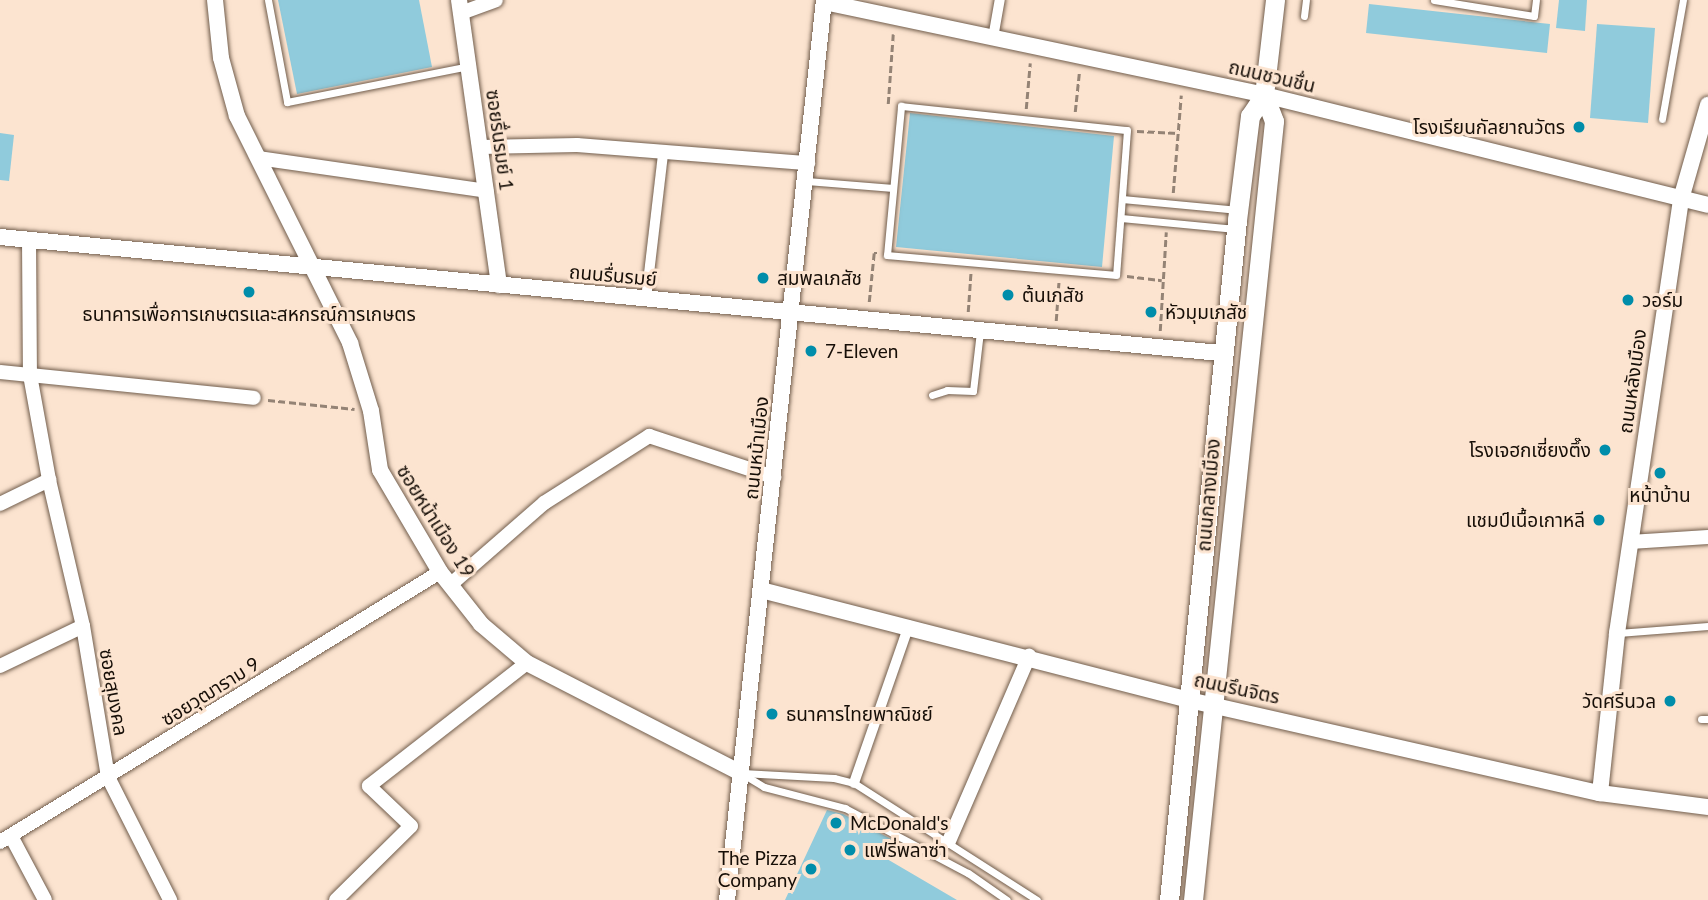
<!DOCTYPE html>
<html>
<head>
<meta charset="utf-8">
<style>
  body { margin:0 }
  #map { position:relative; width:1708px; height:900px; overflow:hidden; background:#fce4d0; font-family:Lato,"Noto Sans Thai",sans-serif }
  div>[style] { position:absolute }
  .building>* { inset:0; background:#90cbdc }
  .path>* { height:2.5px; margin-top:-1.25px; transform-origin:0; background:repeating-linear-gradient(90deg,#948375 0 7px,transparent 0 10.5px) }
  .roads { filter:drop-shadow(0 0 2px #715d4c) drop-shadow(0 0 2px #715d4c) }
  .service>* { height:7px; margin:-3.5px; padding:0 3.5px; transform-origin:3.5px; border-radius:3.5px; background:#fff }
  .pedestrian>* { height:10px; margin:-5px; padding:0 5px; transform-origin:5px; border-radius:5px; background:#fff }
  .minor>* { height:14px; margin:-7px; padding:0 7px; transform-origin:7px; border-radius:7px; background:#fff }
  .tertiary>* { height:16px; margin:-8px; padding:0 8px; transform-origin:8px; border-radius:8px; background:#fff }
  .secondary>* { height:19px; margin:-9.5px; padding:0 9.5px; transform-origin:9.5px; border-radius:9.5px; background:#fff }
  .dots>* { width:19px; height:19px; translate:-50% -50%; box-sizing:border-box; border:4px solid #fce4d0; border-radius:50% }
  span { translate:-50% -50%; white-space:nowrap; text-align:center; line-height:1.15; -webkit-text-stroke:6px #fce4d0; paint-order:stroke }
  .street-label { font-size:19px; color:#160e07 }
  .poi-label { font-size:19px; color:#160e07 }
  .right { translate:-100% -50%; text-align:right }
  .left { translate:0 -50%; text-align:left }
</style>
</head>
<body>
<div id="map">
  <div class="building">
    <div style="clip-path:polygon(278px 0,419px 0,432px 67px,297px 94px)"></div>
    <div style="clip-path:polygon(1559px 0,1587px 0,1585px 31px,1556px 28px)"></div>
    <div style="clip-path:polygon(1369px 4px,1550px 24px,1547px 53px,1366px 33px)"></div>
    <div style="clip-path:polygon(1597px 24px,1655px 28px,1648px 123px,1590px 118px)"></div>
    <div style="clip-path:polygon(910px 113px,1114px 136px,1102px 267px,896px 247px)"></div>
    <div style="clip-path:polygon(0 133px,14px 135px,9px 181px,0 180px)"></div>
    <div style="clip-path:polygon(827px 810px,843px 814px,895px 841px,887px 859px,957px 900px,785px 900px)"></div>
  </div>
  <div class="path">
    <div style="left:888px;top:104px;width:70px;rotate:-85.9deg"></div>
    <div style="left:1026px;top:109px;width:46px;rotate:-85deg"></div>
    <div style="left:1075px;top:112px;width:39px;rotate:-84deg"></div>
    <div style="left:1137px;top:131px;width:41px;rotate:2.8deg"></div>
    <div style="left:1173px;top:193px;width:98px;rotate:-85.3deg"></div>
    <div style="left:1127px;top:276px;width:35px;rotate:7deg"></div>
    <div style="left:869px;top:302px;width:49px;rotate:-84.2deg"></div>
    <div style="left:874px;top:253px;width:3px"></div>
    <div style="left:968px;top:312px;width:39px;rotate:-86deg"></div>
    <div style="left:1056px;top:321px;width:39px;rotate:-86deg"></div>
    <div style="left:1160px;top:331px;width:99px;rotate:-86.5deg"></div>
    <div style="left:268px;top:400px;width:87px;rotate:5.9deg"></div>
  </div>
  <div class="roads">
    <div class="service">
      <div style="left:268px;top:0;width:104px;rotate:79.4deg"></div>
      <div style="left:287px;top:102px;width:185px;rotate:-11.2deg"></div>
      <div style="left:1434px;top:0;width:101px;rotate:9.1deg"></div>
      <div style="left:1534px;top:16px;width:16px;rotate:-83deg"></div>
      <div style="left:1304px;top:16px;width:16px;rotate:-83deg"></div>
      <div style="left:901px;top:106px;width:227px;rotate:6.1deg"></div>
      <div style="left:1127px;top:130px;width:145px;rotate:94.3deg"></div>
      <div style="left:1116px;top:275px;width:230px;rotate:-175deg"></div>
      <div style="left:887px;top:255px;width:150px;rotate:-84.6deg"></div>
      <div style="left:1662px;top:119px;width:121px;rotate:-80deg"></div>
      <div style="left:807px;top:181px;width:86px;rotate:4.7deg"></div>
      <div style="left:1122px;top:199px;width:117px;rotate:5.4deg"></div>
      <div style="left:1121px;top:218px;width:115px;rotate:5.5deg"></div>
      <div style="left:932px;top:395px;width:16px;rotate:-18deg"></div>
      <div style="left:947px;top:390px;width:26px;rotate:2deg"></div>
      <div style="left:973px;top:391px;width:60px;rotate:-83.3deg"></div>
      <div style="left:1618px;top:633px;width:90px;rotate:-4.4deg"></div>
      <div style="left:1701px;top:719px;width:7px"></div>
      <div style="left:741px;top:773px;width:27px;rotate:31deg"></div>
      <div style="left:764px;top:787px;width:84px;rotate:14.5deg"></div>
      <div style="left:845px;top:808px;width:139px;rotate:27.9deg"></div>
      <div style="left:968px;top:873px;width:47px;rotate:34.7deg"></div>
      <div style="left:742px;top:773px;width:92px;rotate:3.1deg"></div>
      <div style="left:834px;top:778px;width:21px;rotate:14deg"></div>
      <div style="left:854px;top:783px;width:217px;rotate:32.6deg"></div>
    </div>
    <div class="pedestrian">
      <div style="left:993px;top:38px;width:39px;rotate:-80deg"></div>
      <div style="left:646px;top:299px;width:146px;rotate:-83.3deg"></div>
      <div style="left:854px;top:783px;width:167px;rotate:-70.8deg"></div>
    </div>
    <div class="minor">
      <div style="left:461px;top:13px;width:37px;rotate:-20deg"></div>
      <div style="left:481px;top:147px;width:96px;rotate:-1.2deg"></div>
      <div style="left:577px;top:145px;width:232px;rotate:4.5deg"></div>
      <div style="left:258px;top:158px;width:231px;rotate:8.2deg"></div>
      <div style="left:29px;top:239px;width:136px;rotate:89.6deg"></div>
      <div style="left:30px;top:375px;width:107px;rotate:79.7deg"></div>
      <div style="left:49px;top:480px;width:150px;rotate:76.9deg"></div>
      <div style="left:83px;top:626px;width:153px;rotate:80.6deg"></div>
      <div style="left:108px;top:777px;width:138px;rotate:63.2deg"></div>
      <div style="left:0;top:372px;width:255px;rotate:5.8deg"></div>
      <div style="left:0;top:504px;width:55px;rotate:-26.1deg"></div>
      <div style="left:1630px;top:542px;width:78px;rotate:-3.7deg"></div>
      <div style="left:450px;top:585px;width:125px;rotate:-41.1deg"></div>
      <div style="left:544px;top:503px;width:125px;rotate:-32.5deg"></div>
      <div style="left:649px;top:436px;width:132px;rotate:18.2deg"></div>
      <div style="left:0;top:666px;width:92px;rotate:-25.7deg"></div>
      <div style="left:11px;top:836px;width:72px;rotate:62deg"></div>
      <div style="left:949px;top:841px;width:202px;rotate:-66.6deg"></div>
      <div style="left:0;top:842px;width:516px;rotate:-31.53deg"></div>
      <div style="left:336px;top:900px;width:105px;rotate:-44.6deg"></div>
      <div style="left:411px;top:826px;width:58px;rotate:-136.4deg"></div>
      <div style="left:369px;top:786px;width:200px;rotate:-37.9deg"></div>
    </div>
    <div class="tertiary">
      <div style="left:215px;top:0;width:58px;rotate:84.1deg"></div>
      <div style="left:221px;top:58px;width:60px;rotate:74.6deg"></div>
      <div style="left:237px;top:116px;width:254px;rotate:63.5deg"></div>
      <div style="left:350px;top:343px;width:71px;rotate:72.8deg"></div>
      <div style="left:371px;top:411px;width:60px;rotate:81.3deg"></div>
      <div style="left:380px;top:470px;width:118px;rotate:59.5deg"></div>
      <div style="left:440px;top:572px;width:66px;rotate:51.7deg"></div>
      <div style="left:481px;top:624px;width:60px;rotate:40.3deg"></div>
      <div style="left:527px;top:663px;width:241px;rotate:27.2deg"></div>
      <div style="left:459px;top:0;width:288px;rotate:82deg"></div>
      <div style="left:824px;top:2px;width:450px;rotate:11.9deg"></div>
      <div style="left:1264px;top:95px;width:457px;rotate:13.9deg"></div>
      <div style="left:0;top:237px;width:1226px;rotate:5.43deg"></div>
      <div style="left:761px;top:590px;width:442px;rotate:14.4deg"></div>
      <div style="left:1189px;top:700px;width:421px;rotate:12.8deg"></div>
      <div style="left:1600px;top:793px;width:109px;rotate:7.4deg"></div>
      <div style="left:1600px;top:793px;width:161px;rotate:-83.9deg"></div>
      <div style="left:1617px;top:633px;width:439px;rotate:-81.6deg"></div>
      <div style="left:1681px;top:199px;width:98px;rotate:-74deg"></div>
      <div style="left:727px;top:900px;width:905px;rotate:-83.85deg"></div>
    </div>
    <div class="secondary">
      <div style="left:1169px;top:900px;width:683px;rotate:-84.29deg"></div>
      <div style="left:1237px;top:220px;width:105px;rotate:-82.9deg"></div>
      <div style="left:1250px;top:116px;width:25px;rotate:-56deg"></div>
      <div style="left:1264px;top:95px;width:96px;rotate:-83.4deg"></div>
      <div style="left:1193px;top:900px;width:783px;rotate:-84.06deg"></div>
      <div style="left:1274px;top:121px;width:28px;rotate:-111deg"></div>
    </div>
  </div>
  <div class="dots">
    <div style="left:1579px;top:127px;background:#008daa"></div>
    <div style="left:763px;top:278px;background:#008daa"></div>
    <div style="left:249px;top:292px;background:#008daa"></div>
    <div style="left:1008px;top:295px;background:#008daa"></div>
    <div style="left:1628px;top:300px;background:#008daa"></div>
    <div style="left:1151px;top:312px;background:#008daa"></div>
    <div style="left:811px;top:351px;background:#008daa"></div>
    <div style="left:1605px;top:450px;background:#008daa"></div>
    <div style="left:1660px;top:473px;background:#008daa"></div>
    <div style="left:1599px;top:520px;background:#008daa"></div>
    <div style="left:1670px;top:701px;background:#008daa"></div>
    <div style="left:772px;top:714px;background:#008daa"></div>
    <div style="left:836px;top:823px;background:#008daa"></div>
    <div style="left:850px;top:850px;background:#008daa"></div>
    <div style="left:811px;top:869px;background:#008daa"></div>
  </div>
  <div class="street-label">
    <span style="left:1272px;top:76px;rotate:13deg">ถนนชวนชื่น</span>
    <span style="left:500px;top:140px;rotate:82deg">ซอยรื่นรมย์ 1</span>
    <span style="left:613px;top:275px;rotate:5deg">ถนนรื่นรมย์</span>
    <span style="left:1632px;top:381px;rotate:-82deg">ถนนหลังเมือง</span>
    <span style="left:756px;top:448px;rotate:-84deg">ถนนหน้าเมือง</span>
    <span style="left:1208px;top:495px;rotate:-85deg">ถนนกลางเมือง</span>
    <span style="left:436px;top:521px;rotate:58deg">ซอยหน้าเมือง 19</span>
    <span style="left:1237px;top:688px;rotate:12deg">ถนนรึนจิตร</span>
    <span style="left:210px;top:691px;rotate:-32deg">ซอยวุฒาราม 9</span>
    <span style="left:114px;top:692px;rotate:80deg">ซอยสุมงคล</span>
  </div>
  <div class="poi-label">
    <span class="right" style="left:1565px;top:127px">โรงเรียนกัลยาณวัตร</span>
    <span class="left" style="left:777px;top:278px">สมพลเภสัช</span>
    <span class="left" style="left:1022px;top:295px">ต้นเภสัช</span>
    <span class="left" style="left:1642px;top:300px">วอร์ม</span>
    <span class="left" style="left:1165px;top:312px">หัวมุมเภสัช</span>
    <span style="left:249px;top:314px">ธนาคารเพื่อการเกษตรและสหกรณ์การเกษตร</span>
    <span class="left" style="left:825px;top:351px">7-Eleven</span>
    <span class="right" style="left:1591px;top:450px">โรงเจฮกเซี่ยงตึ๊ง</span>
    <span style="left:1660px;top:495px">หน้าบ้าน</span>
    <span class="right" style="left:1585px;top:520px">แชมป์เนื้อเกาหลี</span>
    <span class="right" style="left:1656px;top:701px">วัดศรีนวล</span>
    <span class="left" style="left:786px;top:714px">ธนาคารไทยพาณิชย์</span>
    <span class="left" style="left:850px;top:823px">McDonald's</span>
    <span class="left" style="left:864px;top:850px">แฟรี่พลาซ่า</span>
    <span class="right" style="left:797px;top:869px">The Pizza<br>Company</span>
  </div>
</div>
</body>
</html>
